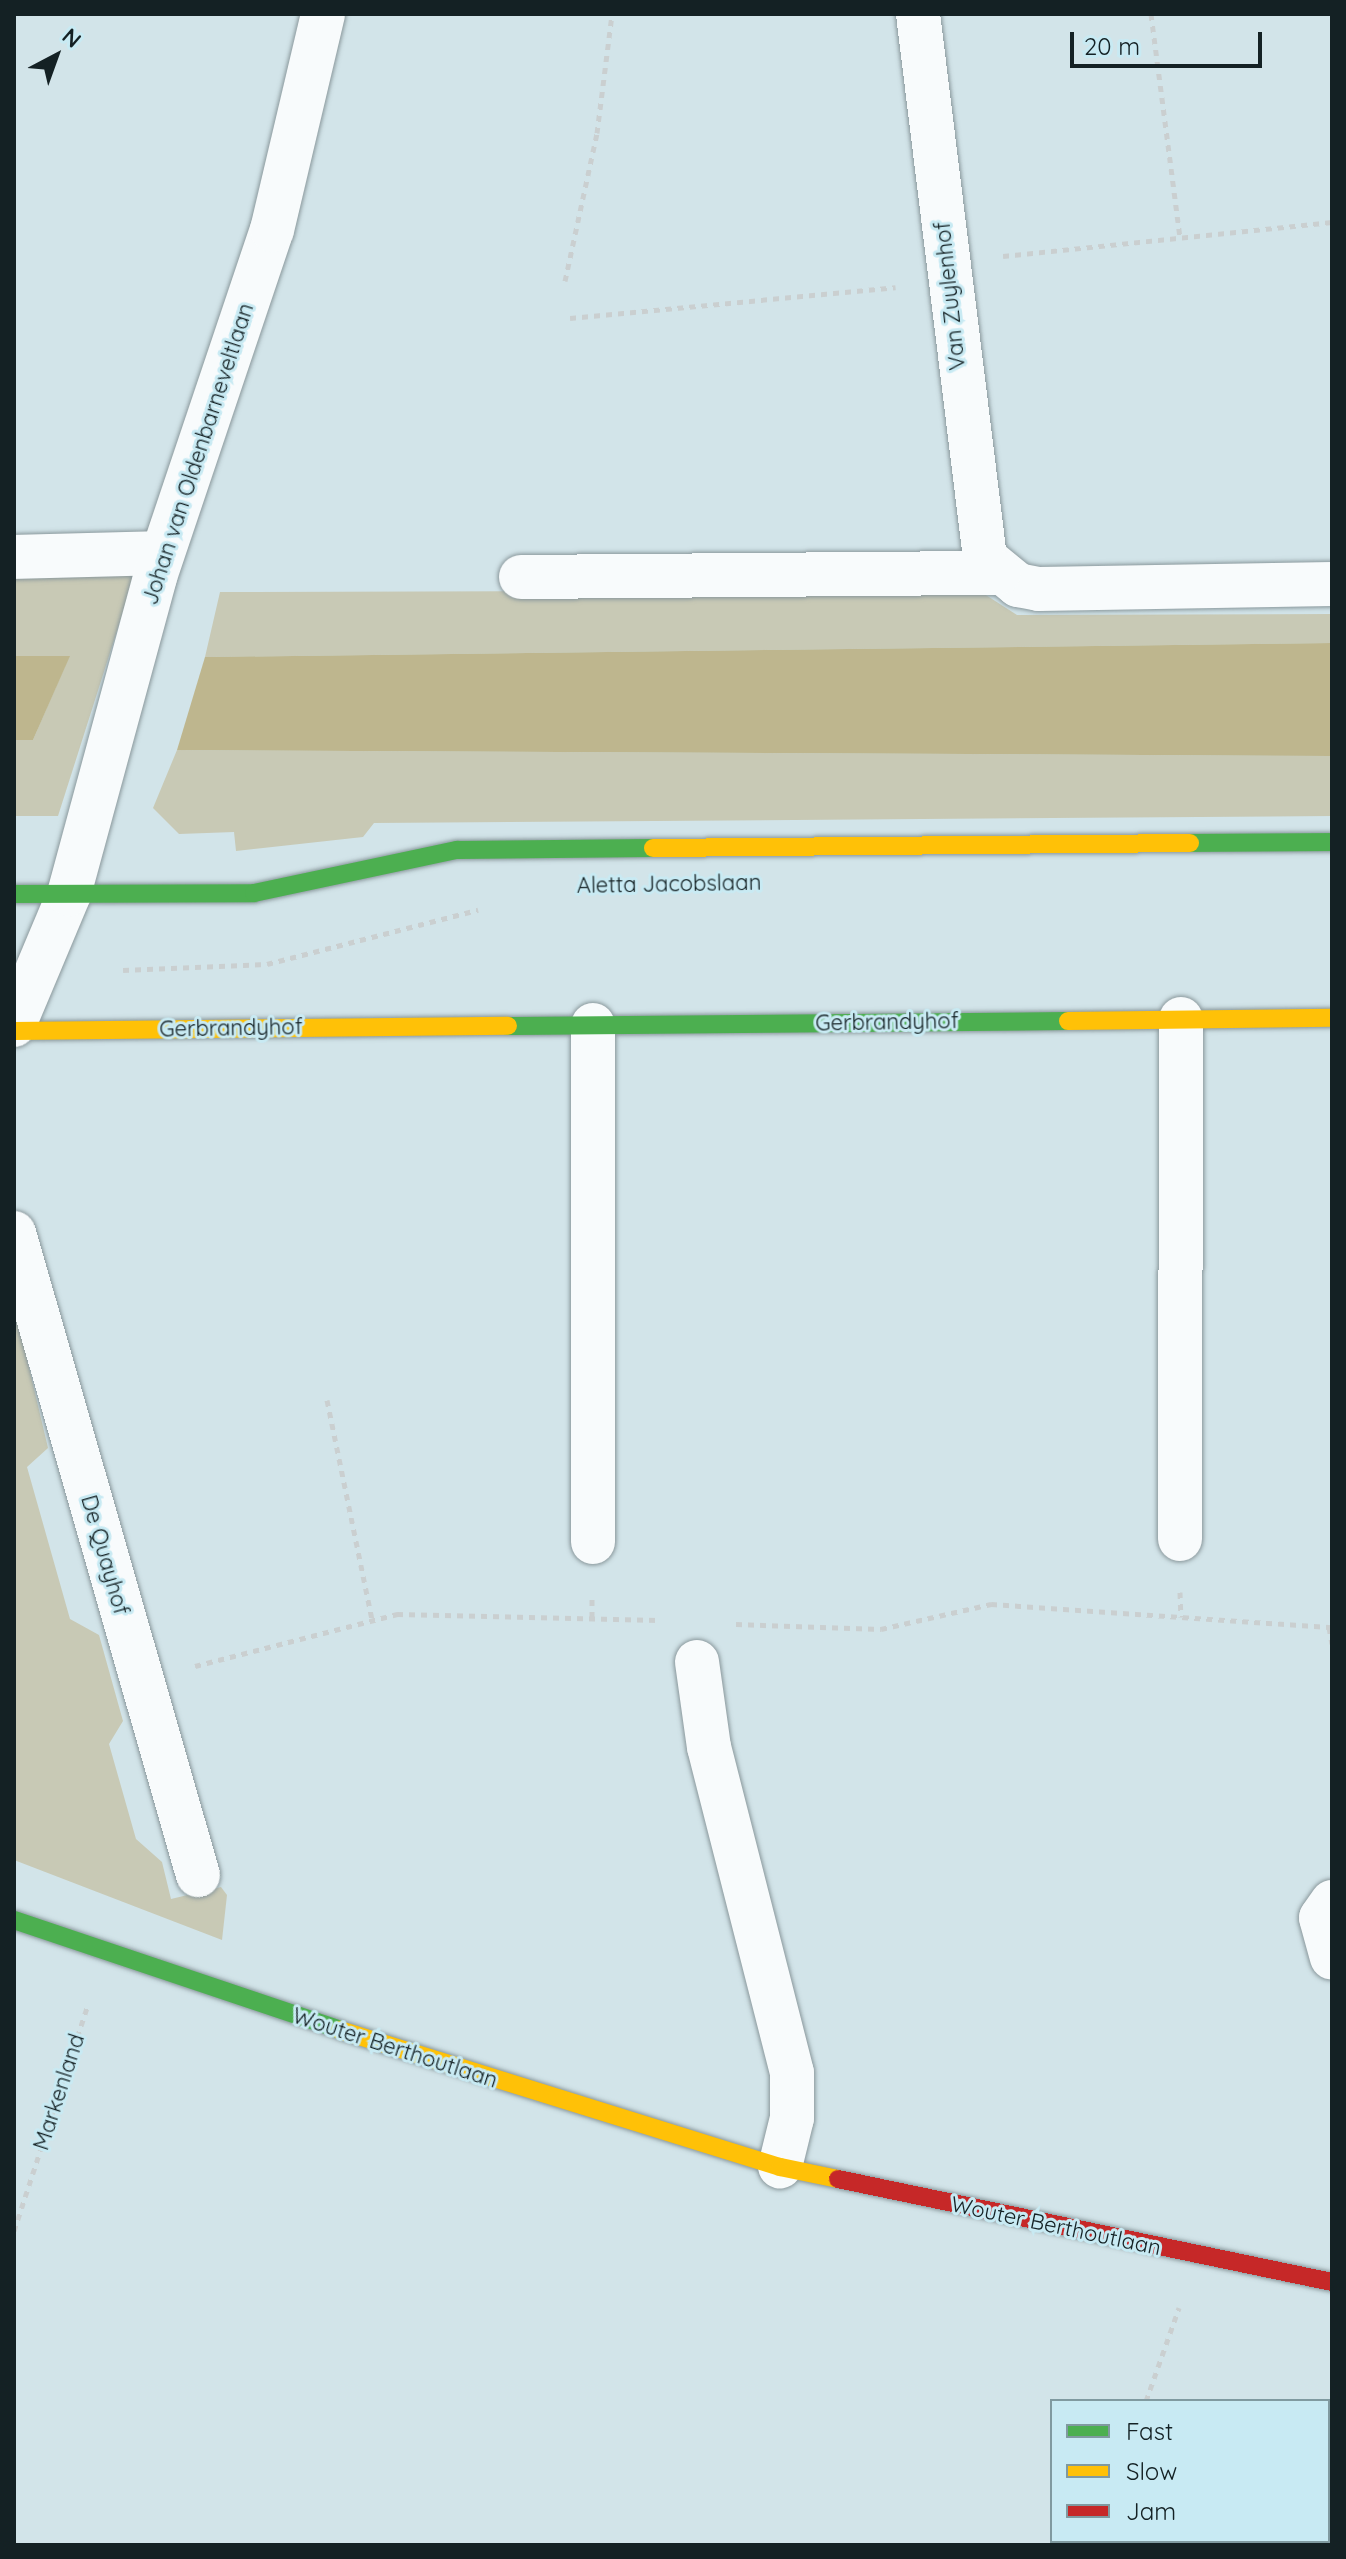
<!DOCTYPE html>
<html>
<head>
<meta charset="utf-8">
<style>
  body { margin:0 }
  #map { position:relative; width:1346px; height:2559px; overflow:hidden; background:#d2e4e9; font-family:Quicksand,sans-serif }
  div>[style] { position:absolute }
  .green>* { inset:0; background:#c8c9b5 }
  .water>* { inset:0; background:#beb68e }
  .path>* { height:5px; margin-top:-2.5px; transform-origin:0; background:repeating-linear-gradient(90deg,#cacfd0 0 6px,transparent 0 12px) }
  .roads { filter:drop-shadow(0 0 2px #8a989c) drop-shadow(0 0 2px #8a989c) }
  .street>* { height:44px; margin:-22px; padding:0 22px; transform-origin:22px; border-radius:22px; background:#f8fbfc }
  .fast>* { height:18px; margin:-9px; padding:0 9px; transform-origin:9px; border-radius:9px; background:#4caf50 }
  .slow>* { height:18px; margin:-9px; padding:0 9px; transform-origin:9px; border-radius:9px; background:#ffc107 }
  .jam>* { height:18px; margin:-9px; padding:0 9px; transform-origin:9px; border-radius:9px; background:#c62828 }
  span { translate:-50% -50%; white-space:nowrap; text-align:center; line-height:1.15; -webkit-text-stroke:6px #c8eaf3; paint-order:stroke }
  .street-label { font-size:22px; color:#142124 }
  .frame { position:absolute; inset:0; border:16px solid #142124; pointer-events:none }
  .legend { position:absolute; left:1050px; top:2399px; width:280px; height:144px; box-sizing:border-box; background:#c8eaf3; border:2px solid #809aa0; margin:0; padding:10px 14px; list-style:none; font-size:24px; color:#142124 }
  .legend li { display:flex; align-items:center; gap:16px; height:40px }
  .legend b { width:40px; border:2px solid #809aa0 }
  .north { position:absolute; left:16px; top:16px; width:80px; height:80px; -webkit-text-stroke:6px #c8eaf3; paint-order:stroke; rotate:41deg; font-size:22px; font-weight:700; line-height:32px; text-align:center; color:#142124 }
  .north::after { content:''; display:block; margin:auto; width:28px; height:36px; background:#142124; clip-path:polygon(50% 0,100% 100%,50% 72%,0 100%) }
  .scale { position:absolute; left:1070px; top:32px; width:192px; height:36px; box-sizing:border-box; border:4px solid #142124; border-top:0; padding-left:10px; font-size:24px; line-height:28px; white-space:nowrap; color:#142124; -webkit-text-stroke:6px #c8eaf3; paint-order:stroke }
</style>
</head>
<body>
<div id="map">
  <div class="green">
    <div style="clip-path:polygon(137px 568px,58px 816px,14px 816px,14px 740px,33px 740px,69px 657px,14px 656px,14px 570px)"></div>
    <div style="clip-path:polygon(978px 590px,1017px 615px,1332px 614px,1332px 643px,205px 657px,220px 592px)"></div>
    <div style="clip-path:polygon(177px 750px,1332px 756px,1332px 816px,374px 823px,363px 837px,236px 851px,234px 832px,179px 834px,153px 808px)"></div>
    <div style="clip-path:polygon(14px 1304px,48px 1448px,27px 1467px,70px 1619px,99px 1635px,123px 1721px,109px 1744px,136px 1839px,162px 1862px,171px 1899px,221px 1887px,227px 1895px,222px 1940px,14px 1860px)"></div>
  </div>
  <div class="water">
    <div style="clip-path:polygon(1332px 643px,1332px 756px,177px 750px,205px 657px)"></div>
    <div style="clip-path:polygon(14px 656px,70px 656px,33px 740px,14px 740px)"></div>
  </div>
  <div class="path">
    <div style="left:1151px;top:14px;width:225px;rotate:82.6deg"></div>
    <div style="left:1003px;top:256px;width:331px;rotate:-5.9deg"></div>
    <div style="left:565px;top:281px;width:151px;rotate:-77.8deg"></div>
    <div style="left:597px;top:133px;width:120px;rotate:-82.8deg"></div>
    <div style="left:570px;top:318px;width:327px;rotate:-5.4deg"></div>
    <div style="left:123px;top:970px;width:144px;rotate:-2.4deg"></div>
    <div style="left:267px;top:964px;width:218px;rotate:-14.4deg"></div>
    <div style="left:327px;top:1400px;width:225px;rotate:78.4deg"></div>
    <div style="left:1180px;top:1592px;width:25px;rotate:88deg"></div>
    <div style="left:592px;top:1618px;width:23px;rotate:-90deg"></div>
    <div style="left:736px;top:1624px;width:145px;rotate:2deg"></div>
    <div style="left:881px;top:1629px;width:113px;rotate:-12.8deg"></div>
    <div style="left:991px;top:1604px;width:342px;rotate:3.9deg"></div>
    <div style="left:1329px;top:1627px;width:17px;rotate:80deg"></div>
    <div style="left:195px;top:1666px;width:209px;rotate:-14.4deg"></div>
    <div style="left:397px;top:1614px;width:261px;rotate:1.3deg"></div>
    <div style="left:14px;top:2231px;width:239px;rotate:-71.9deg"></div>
    <div style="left:1146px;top:2401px;width:99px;rotate:-70.5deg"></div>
    <div style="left:1094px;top:2545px;width:4px;rotate:-63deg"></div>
  </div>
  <div class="roads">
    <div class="street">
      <div style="left:918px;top:14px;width:548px;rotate:82.98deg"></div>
      <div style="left:985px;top:558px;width:43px;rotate:39.3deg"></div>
      <div style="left:1018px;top:585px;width:21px;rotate:11deg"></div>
      <div style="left:1039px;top:589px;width:293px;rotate:-1deg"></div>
      <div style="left:14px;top:557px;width:148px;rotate:-1.5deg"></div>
      <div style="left:521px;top:577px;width:478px;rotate:-0.5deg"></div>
      <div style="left:14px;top:1025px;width:142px;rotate:-67.2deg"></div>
      <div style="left:69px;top:894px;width:328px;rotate:-74.8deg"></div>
      <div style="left:155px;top:577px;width:366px;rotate:-71.4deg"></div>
      <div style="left:272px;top:230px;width:222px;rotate:-76.7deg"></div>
      <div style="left:14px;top:1233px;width:668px;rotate:74.01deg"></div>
      <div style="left:1180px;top:1539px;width:520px;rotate:-89.89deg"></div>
      <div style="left:593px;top:1542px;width:517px;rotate:-90deg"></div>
      <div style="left:697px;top:1662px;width:86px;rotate:82deg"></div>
      <div style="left:709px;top:1747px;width:336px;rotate:75.7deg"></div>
      <div style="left:792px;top:2073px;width:45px;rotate:90deg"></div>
      <div style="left:792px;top:2118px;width:50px;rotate:103.8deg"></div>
      <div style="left:1332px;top:1902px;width:19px;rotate:125deg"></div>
      <div style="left:1321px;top:1918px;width:41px;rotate:74.6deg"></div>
    </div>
    <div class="fast">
      <div style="left:1190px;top:843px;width:142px;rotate:-0.4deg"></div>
      <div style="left:14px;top:894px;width:240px;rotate:-0.2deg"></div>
      <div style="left:254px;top:893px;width:208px;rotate:-12deg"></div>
      <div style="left:457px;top:850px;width:196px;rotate:-0.6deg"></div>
      <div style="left:508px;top:1026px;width:560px;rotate:-0.51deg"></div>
      <div style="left:14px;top:1920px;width:344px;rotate:18.6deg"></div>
    </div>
    <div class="slow">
      <div style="left:653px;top:848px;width:537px;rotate:-0.53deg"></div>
      <div style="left:1068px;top:1021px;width:264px;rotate:-0.7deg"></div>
      <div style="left:14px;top:1031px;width:494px;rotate:-0.6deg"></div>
      <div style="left:340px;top:2030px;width:461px;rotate:17.3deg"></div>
      <div style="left:780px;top:2167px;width:59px;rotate:11.7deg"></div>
    </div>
    <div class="jam">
      <div style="left:838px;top:2179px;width:505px;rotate:11.78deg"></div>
    </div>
  </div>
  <div class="street-label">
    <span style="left:950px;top:296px;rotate:-96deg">Van Zuylenhof</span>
    <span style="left:198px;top:454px;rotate:-72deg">Johan van Oldenbarneveltlaan</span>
    <span style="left:669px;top:884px;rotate:-1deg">Aletta Jacobslaan</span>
    <span style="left:887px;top:1022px;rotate:-1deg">Gerbrandyhof</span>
    <span style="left:231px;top:1028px;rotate:-1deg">Gerbrandyhof</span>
    <span style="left:105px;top:1555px;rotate:74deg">De Quayhof</span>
    <span style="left:395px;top:2048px;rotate:18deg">Wouter Berthoutlaan</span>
    <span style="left:59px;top:2092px;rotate:-72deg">Markenland</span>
    <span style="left:1056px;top:2226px;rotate:12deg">Wouter Berthoutlaan</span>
  </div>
  <div class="frame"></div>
  <ul class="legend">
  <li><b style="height:10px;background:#4caf50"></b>Fast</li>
  <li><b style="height:10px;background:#ffc107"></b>Slow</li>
  <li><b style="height:10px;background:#c62828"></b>Jam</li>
  </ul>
  <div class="north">N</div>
  <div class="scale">20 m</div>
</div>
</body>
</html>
